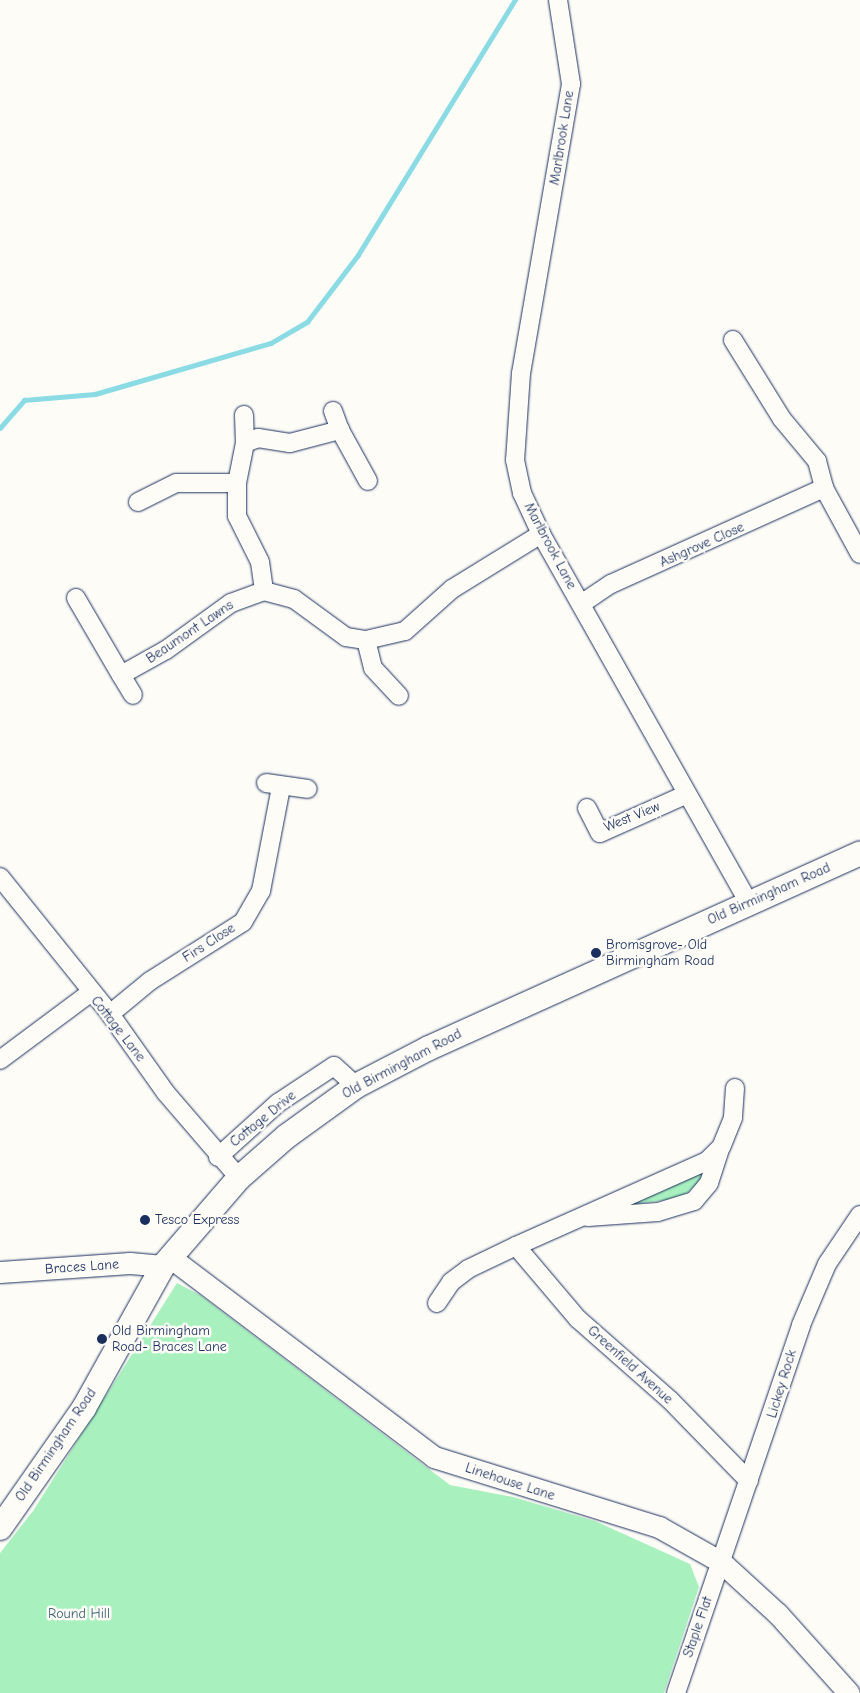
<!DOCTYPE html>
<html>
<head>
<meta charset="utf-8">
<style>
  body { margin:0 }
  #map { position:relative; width:860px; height:1693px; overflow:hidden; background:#fdfcf7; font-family:"Comic Neue",sans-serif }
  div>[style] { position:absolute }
  .green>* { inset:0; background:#a8f1bf }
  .stream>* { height:4.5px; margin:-2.25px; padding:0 2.25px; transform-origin:2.25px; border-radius:2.25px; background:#8adbe3 }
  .roads { filter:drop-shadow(0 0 1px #1b2f5e) drop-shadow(0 0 1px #1b2f5e) }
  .minor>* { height:18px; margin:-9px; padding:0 9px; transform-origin:9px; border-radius:9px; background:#fdfcf7 }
  .tertiary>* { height:21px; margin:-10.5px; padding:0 10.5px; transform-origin:10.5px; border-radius:10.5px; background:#fdfcf7 }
  .secondary>* { height:24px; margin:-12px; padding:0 12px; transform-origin:12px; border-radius:12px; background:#fdfcf7 }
  .dots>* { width:14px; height:14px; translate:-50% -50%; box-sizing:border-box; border:2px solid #fdfcf7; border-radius:50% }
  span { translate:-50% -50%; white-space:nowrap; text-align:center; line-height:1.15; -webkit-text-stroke:5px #fdfcf7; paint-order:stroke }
  .street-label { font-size:14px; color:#1b2f5e }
  .poi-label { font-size:14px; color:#1b2f5e }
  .left { translate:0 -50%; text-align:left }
  .park-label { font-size:14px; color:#3e6076 }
</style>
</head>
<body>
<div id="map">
  <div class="green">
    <div style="clip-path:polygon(702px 1169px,704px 1178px,681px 1198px,621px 1206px)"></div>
    <div style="clip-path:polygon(177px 1283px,200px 1295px,450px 1485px,513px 1497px,595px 1521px,690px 1564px,699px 1587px,664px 1693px,0 1693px,0 1553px,33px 1511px)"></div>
  </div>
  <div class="stream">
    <div style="left:0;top:428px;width:37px;rotate:-49deg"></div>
    <div style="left:24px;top:400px;width:71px;rotate:-4.8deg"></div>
    <div style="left:95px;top:394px;width:183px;rotate:-16.2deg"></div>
    <div style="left:271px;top:343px;width:42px;rotate:-30.3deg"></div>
    <div style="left:307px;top:322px;width:84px;rotate:-52.7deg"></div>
    <div style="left:358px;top:255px;width:299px;rotate:-58.4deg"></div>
  </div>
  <div class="roads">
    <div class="minor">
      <div style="left:558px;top:0;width:85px;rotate:81.2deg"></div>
      <div style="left:571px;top:84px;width:293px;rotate:99.8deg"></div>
      <div style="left:521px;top:373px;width:87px;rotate:93.9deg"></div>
      <div style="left:515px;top:460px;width:34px;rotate:78deg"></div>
      <div style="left:522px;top:493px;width:45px;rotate:65.1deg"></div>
      <div style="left:541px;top:534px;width:424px;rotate:60.6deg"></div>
      <div style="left:733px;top:340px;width:93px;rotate:58.2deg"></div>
      <div style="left:782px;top:419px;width:55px;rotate:50.2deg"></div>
      <div style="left:817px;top:461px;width:28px;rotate:75deg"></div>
      <div style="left:333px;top:411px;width:20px;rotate:70deg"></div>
      <div style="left:244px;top:415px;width:28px;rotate:88deg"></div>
      <div style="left:237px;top:483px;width:41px;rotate:-78.7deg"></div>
      <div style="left:245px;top:443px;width:14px;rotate:-21deg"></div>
      <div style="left:258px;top:438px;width:32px;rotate:9deg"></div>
      <div style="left:290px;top:443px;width:52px;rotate:-14.6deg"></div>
      <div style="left:340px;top:430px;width:58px;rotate:61.2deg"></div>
      <div style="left:138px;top:502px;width:42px;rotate:-26.6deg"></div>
      <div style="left:176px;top:483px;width:61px"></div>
      <div style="left:237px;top:483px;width:33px;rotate:90deg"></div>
      <div style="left:237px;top:516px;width:51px;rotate:63.4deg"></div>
      <div style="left:260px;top:562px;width:29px;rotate:82deg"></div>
      <div style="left:76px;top:598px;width:89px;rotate:59.7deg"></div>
      <div style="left:121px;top:675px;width:51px;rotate:-29.1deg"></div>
      <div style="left:166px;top:650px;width:80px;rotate:-35.9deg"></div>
      <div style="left:231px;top:603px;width:35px;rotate:-20deg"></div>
      <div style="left:264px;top:591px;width:31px;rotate:15deg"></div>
      <div style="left:294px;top:599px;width:64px;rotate:36.2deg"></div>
      <div style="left:346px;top:637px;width:20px;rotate:9deg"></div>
      <div style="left:366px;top:640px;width:40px;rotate:-13deg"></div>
      <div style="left:405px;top:631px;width:63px;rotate:-41.8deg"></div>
      <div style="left:452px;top:589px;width:105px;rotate:-31.7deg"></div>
      <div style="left:581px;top:604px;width:36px;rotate:-34deg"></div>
      <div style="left:611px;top:584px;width:234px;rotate:-24.3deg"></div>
      <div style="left:824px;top:488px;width:75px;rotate:61.4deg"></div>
      <div style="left:366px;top:640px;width:29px;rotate:76deg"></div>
      <div style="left:373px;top:668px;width:38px;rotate:47deg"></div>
      <div style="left:121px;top:675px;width:23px;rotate:59deg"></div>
      <div style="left:266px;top:783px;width:42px;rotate:8.1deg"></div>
      <div style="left:587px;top:808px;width:28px;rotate:63deg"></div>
      <div style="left:600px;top:833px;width:95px;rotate:-24.1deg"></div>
      <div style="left:0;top:877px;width:176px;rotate:51.2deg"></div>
      <div style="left:110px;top:1014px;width:97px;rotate:54.7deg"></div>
      <div style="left:166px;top:1093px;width:112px;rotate:49.3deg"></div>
      <div style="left:110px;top:1014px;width:52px;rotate:-39.5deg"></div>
      <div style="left:150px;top:981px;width:110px;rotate:-32.4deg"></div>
      <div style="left:243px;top:922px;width:36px;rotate:-60deg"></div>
      <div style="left:261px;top:891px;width:106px;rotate:-79.1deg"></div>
      <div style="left:0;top:1060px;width:112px;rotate:-36.7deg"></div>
      <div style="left:735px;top:1088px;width:30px;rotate:94deg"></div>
      <div style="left:733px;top:1118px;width:31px;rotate:112deg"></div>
      <div style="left:721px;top:1147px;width:20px;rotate:135deg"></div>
      <div style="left:707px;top:1161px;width:209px;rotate:156deg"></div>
      <div style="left:516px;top:1246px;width:96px;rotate:49.7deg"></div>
      <div style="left:578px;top:1319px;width:123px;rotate:41.4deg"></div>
      <div style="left:670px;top:1400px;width:113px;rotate:45.7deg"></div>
      <div style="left:218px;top:1157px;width:81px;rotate:-42deg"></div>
      <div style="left:278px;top:1103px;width:67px;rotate:-33.5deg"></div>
      <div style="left:334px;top:1066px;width:30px;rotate:42deg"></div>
      <div style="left:588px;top:1217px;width:70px;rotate:-4.1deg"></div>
      <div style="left:658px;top:1212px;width:38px;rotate:-17deg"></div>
      <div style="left:694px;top:1201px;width:23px;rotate:-50deg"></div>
      <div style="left:709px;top:1183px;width:35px;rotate:-72deg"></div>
      <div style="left:437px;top:1303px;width:25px;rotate:-56deg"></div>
      <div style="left:451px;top:1282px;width:21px;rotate:-37deg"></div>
      <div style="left:468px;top:1269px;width:53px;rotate:-25.6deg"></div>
      <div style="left:676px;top:1693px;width:389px;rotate:-71.2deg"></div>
      <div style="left:801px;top:1325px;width:66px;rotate:-66.9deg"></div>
      <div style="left:827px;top:1264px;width:59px;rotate:-56deg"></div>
    </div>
    <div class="tertiary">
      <div style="left:171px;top:1258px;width:330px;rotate:37.1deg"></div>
      <div style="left:434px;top:1457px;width:236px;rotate:17.3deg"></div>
      <div style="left:659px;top:1527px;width:71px;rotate:29.4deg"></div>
      <div style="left:721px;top:1562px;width:77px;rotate:42.4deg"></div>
      <div style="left:778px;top:1614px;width:106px;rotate:48.1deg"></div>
      <div style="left:0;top:1272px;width:130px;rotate:-4deg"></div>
      <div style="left:130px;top:1263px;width:33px;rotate:5deg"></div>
    </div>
    <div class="secondary">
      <div style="left:0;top:1528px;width:146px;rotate:-55deg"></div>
      <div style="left:84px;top:1408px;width:162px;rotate:-60.9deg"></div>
      <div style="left:163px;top:1266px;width:116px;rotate:-49.2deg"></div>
      <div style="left:239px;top:1178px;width:64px;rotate:-41.2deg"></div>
      <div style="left:287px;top:1136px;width:85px;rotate:-35.9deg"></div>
      <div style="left:356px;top:1086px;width:82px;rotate:-27.5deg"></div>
      <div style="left:429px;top:1048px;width:473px;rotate:-24.3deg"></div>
    </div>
  </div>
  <div class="dots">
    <div style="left:596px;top:953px;background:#1b2f5e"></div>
    <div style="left:145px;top:1220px;background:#1b2f5e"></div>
    <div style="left:102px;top:1339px;background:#1b2f5e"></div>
  </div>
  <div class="street-label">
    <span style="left:562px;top:138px;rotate:-81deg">Marlbrook Lane</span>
    <span style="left:702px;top:545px;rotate:-24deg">Ashgrove Close</span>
    <span style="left:550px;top:546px;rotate:62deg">Marlbrook Lane</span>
    <span style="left:190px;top:632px;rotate:-34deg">Beaumont Lawns</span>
    <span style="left:632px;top:817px;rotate:-22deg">West View</span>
    <span style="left:769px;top:894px;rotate:-24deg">Old Birmingham Road</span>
    <span style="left:209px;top:943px;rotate:-33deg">Firs Close</span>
    <span style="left:118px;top:1029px;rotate:52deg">Cottage Lane</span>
    <span style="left:402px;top:1064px;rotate:-28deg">Old Birmingham Road</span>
    <span style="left:263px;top:1119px;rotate:-39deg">Cottage Drive</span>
    <span style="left:82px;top:1267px;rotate:-4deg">Braces Lane</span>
    <span style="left:630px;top:1365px;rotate:42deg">Greenfield Avenue</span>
    <span style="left:782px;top:1384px;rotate:-73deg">Lickey Rock</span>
    <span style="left:56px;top:1445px;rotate:-56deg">Old Birmingham Road</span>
    <span style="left:510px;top:1482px;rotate:18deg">Linehouse Lane</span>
    <span style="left:698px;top:1627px;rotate:-71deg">Staple Flat</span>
  </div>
  <div class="poi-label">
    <span class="left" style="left:606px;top:953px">Bromsgrove- Old<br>Birmingham Road</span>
    <span class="left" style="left:155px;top:1220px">Tesco Express</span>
    <span class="left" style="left:112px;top:1339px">Old Birmingham<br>Road- Braces Lane</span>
  </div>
  <div class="park-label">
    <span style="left:79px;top:1614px">Round Hill</span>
  </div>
</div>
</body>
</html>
